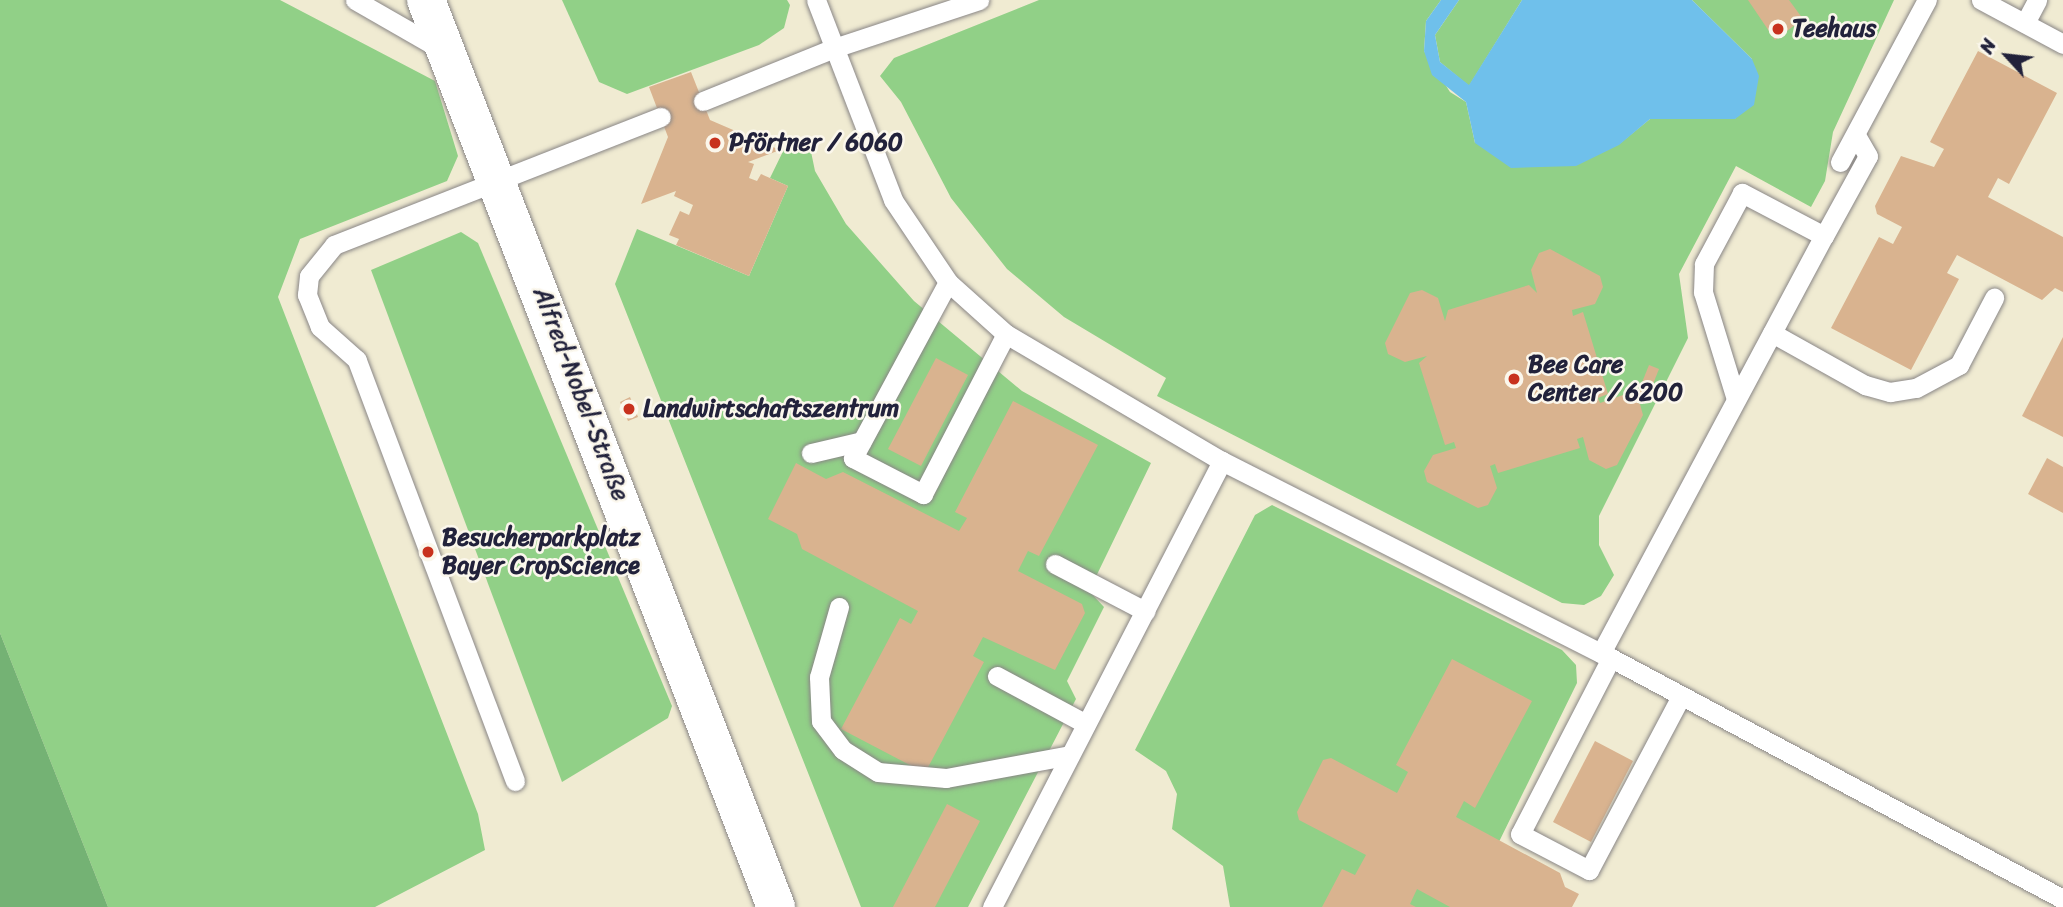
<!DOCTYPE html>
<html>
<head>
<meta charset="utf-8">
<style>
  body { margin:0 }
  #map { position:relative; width:2063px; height:907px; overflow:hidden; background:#f0ebd2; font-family:Sriracha,sans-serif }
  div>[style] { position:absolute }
  .green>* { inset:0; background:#91d087 }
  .forest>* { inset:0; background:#74b274 }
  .water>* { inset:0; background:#6fc0eb }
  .building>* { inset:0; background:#d9b38f }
  .roads { filter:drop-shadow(0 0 2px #898686) drop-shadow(0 0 2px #898686) }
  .lane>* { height:19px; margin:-9.5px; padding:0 9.5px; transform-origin:9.5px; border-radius:9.5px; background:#fff }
  .secondary>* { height:38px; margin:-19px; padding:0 19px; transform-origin:19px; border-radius:19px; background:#fff }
  .dots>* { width:19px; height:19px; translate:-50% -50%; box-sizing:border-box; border:4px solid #fbf7ec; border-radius:50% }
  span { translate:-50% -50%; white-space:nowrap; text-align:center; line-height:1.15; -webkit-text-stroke:5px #fbf7ec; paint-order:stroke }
  .poi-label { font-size:24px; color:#22223b; font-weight:700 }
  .left { translate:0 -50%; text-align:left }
  .street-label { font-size:24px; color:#22223b }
  .north { position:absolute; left:1972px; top:21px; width:70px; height:70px; -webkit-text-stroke:5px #fbf7ec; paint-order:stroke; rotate:297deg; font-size:19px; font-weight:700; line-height:28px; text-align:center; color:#22223b }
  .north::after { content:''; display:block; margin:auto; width:24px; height:32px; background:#22223b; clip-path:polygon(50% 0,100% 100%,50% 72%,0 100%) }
</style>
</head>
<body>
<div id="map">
  <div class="green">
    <div style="clip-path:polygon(0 0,280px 0,435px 81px,458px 156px,447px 181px,300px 239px,278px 297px,478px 814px,485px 850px,375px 907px,108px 907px,0 633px)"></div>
    <div style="clip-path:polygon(562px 0,787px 0,790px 5px,784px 28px,759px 45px,627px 94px,599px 82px)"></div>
    <div style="clip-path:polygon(1039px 0,1441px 0,1426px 21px,1424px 51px,1450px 92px,1466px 102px,1475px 143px,1618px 145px,1650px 119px,1735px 119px,1752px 59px,1692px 0,1894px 0,1833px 132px,1825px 181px,1811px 207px,1736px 166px,1679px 274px,1688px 338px,1599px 516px,1599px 545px,1614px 575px,1601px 596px,1584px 605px,1562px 603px,1157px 396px,1166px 378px,1064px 317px,1007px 269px,951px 198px,901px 102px,880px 76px,894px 58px)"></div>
    <div style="clip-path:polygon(1459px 0,1522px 0,1469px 86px,1440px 62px,1435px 35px)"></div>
    <div style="clip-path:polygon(790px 137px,809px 142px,815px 171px,846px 224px,914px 301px,1022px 391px,1151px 463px,1089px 591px,1104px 607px,1067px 681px,1076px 699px,968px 907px,861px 907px,615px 284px,637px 229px,749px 276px,788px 186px,770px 178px)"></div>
    <div style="clip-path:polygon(461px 232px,478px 243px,672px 706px,668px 718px,562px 782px,371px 270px)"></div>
    <div style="clip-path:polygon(1272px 505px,1562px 650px,1576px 665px,1577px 683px,1467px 907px,1230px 907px,1223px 866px,1172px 829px,1177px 794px,1166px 771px,1135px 750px,1255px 515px)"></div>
  </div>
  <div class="forest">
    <div style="clip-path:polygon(0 633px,108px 907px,0 907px)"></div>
  </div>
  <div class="water">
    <div style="clip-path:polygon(1441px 0,1459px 0,1435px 35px,1440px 62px,1469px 85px,1522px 0,1692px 0,1752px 59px,1759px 76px,1754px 105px,1735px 119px,1650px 119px,1619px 145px,1576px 166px,1511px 168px,1475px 143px,1466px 102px,1432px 75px,1424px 51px,1426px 21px)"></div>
  </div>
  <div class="building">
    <div style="clip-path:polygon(1748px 0,1789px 0,1803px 19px,1775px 40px)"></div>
    <div style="clip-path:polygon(1978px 51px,2057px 93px,2009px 184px,1998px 178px,1988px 197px,2063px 237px,2063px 292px,2055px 288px,2042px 300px,1957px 255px,1947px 273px,1959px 279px,1911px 370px,1831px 328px,1879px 237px,1893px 244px,1902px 227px,1877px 214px,1875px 206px,1901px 156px,1934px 167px,1944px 149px,1930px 142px)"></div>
    <div style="clip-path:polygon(691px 72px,710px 120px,780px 150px,748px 162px,754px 164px,749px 178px,757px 181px,761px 174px,788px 186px,749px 276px,676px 245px,679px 239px,669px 235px,680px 211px,689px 215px,693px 205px,674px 196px,676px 191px,641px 204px,668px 137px,649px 87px)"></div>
    <div style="clip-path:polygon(1550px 249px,1600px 276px,1603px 287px,1595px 304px,1572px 310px,1573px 316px,1583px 312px,1608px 394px,1598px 398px,1600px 403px,1623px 395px,1640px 404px,1643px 415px,1617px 465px,1606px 469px,1589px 460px,1583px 437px,1577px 439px,1580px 448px,1498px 473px,1495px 464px,1490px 466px,1497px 488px,1488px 505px,1478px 508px,1427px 482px,1424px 471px,1433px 455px,1456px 448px,1454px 442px,1445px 445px,1419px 363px,1427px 356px,1405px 362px,1388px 354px,1385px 343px,1410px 293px,1422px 290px,1438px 298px,1445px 321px,1448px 310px,1529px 285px,1537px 293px,1531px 270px,1539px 253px)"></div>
    <div style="clip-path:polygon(2063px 337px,2063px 437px,2022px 416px)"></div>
    <div style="clip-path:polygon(936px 358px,968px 375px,921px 466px,888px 449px)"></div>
    <div style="clip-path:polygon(1649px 365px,1659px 369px,1647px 399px,1637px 395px)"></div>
    <div style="clip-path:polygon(630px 397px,638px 417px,628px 421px,620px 402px)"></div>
    <div style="clip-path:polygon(1013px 401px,1098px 445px,1039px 556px,1028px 551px,1018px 571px,1082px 604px,1085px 613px,1055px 670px,983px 637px,973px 656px,984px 662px,925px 773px,841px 729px,900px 618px,911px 624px,918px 611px,802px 549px,797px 534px,768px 519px,796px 463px,826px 479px,843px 472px,959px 531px,967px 518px,955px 512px)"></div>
    <div style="clip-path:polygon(2047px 458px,2063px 467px,2063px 513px,2028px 494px)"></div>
    <div style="clip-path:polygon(1452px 659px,1532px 701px,1475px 808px,1464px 801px,1456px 817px,1560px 873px,1565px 887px,1579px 894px,1572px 907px,1450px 907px,1417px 889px,1410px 904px,1416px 907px,1322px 907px,1342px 869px,1355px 875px,1366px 855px,1299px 820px,1297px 812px,1323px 760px,1331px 758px,1397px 793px,1408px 772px,1396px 765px)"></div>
    <div style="clip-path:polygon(1595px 741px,1633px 761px,1591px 842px,1553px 822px)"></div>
    <div style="clip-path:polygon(947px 804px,980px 821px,935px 907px,893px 907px)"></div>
  </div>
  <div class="roads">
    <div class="lane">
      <div style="left:355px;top:0;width:100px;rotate:29.9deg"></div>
      <div style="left:816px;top:0;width:214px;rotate:68.9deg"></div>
      <div style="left:893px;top:200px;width:99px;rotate:56.1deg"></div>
      <div style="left:948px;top:282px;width:78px;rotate:41.9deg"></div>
      <div style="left:1006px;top:334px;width:251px;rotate:30.5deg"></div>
      <div style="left:1981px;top:0;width:93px;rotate:28.2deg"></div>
      <div style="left:2025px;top:23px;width:26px;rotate:-62deg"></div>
      <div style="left:703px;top:101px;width:141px;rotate:-22deg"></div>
      <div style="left:834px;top:48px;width:153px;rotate:-18.3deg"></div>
      <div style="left:1840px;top:162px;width:184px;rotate:-61.8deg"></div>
      <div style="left:1824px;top:236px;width:91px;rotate:-61.2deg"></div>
      <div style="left:1868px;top:156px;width:24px;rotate:-120deg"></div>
      <div style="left:948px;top:282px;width:200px;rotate:118.4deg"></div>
      <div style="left:853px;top:458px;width:79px;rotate:27.2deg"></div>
      <div style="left:923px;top:494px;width:180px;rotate:-62.6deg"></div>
      <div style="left:1772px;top:333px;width:107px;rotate:29.2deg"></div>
      <div style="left:1865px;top:385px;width:26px;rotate:16deg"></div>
      <div style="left:1890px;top:392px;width:26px;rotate:-9deg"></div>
      <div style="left:1916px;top:388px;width:49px;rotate:-28.1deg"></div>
      <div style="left:1959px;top:365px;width:76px;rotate:-62.4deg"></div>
      <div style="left:811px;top:453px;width:52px;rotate:-13.2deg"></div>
      <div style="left:1055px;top:564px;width:102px;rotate:27.6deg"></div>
      <div style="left:839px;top:607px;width:73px;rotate:105.9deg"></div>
      <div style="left:819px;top:677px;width:44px;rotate:87.4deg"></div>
      <div style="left:821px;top:721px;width:36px;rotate:53deg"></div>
      <div style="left:843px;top:750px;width:41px;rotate:32.2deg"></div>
      <div style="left:878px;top:772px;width:68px;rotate:5deg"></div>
      <div style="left:946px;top:778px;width:126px;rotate:-10.5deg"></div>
      <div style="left:1601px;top:653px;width:473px;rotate:-61.9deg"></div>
      <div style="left:1824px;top:236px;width:93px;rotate:-152.3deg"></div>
      <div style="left:1742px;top:193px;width:81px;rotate:118.2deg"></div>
      <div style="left:1704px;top:264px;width:28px;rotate:92deg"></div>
      <div style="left:1703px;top:292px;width:112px;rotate:72.9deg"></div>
      <div style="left:1611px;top:658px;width:198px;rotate:117.3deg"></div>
      <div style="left:1520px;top:834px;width:78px;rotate:27.6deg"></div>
      <div style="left:1589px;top:870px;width:197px;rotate:-62.1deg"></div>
      <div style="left:997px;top:676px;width:101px;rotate:28.3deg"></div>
      <div style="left:515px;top:781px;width:450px;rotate:-110.6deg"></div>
      <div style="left:357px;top:360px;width:50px;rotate:-138.3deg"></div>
      <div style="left:320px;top:327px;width:35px;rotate:-112deg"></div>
      <div style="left:307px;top:295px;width:19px;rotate:-84deg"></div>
      <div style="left:309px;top:276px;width:40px;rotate:-51deg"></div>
      <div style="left:334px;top:245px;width:351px;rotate:-21.4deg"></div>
      <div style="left:992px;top:907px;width:502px;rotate:-62.72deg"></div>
      <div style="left:1222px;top:461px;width:436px;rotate:26.9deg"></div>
      <div style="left:1611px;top:658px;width:512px;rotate:28.07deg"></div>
    </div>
    <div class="secondary">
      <div style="left:426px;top:0;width:972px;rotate:68.9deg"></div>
    </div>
  </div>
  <div class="dots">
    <div style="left:1778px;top:29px;background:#c8321e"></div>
    <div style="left:715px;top:143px;background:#c8321e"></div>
    <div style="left:1514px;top:379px;background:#c8321e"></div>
    <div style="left:629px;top:409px;background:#c8321e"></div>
    <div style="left:428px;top:552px;background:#c8321e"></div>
  </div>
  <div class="poi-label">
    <span class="left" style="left:1792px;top:29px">Teehaus</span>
    <span class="left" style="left:729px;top:143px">Pförtner / 6060</span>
    <span class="left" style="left:1528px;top:379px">Bee Care<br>Center / 6200</span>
    <span class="left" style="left:643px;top:409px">Landwirtschaftszentrum</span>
    <span class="left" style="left:442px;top:552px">Besucherparkplatz<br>Bayer CropScience</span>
  </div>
  <div class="street-label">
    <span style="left:581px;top:394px;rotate:69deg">Alfred-Nobel-Straße</span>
  </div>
  <div class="north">N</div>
</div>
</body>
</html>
